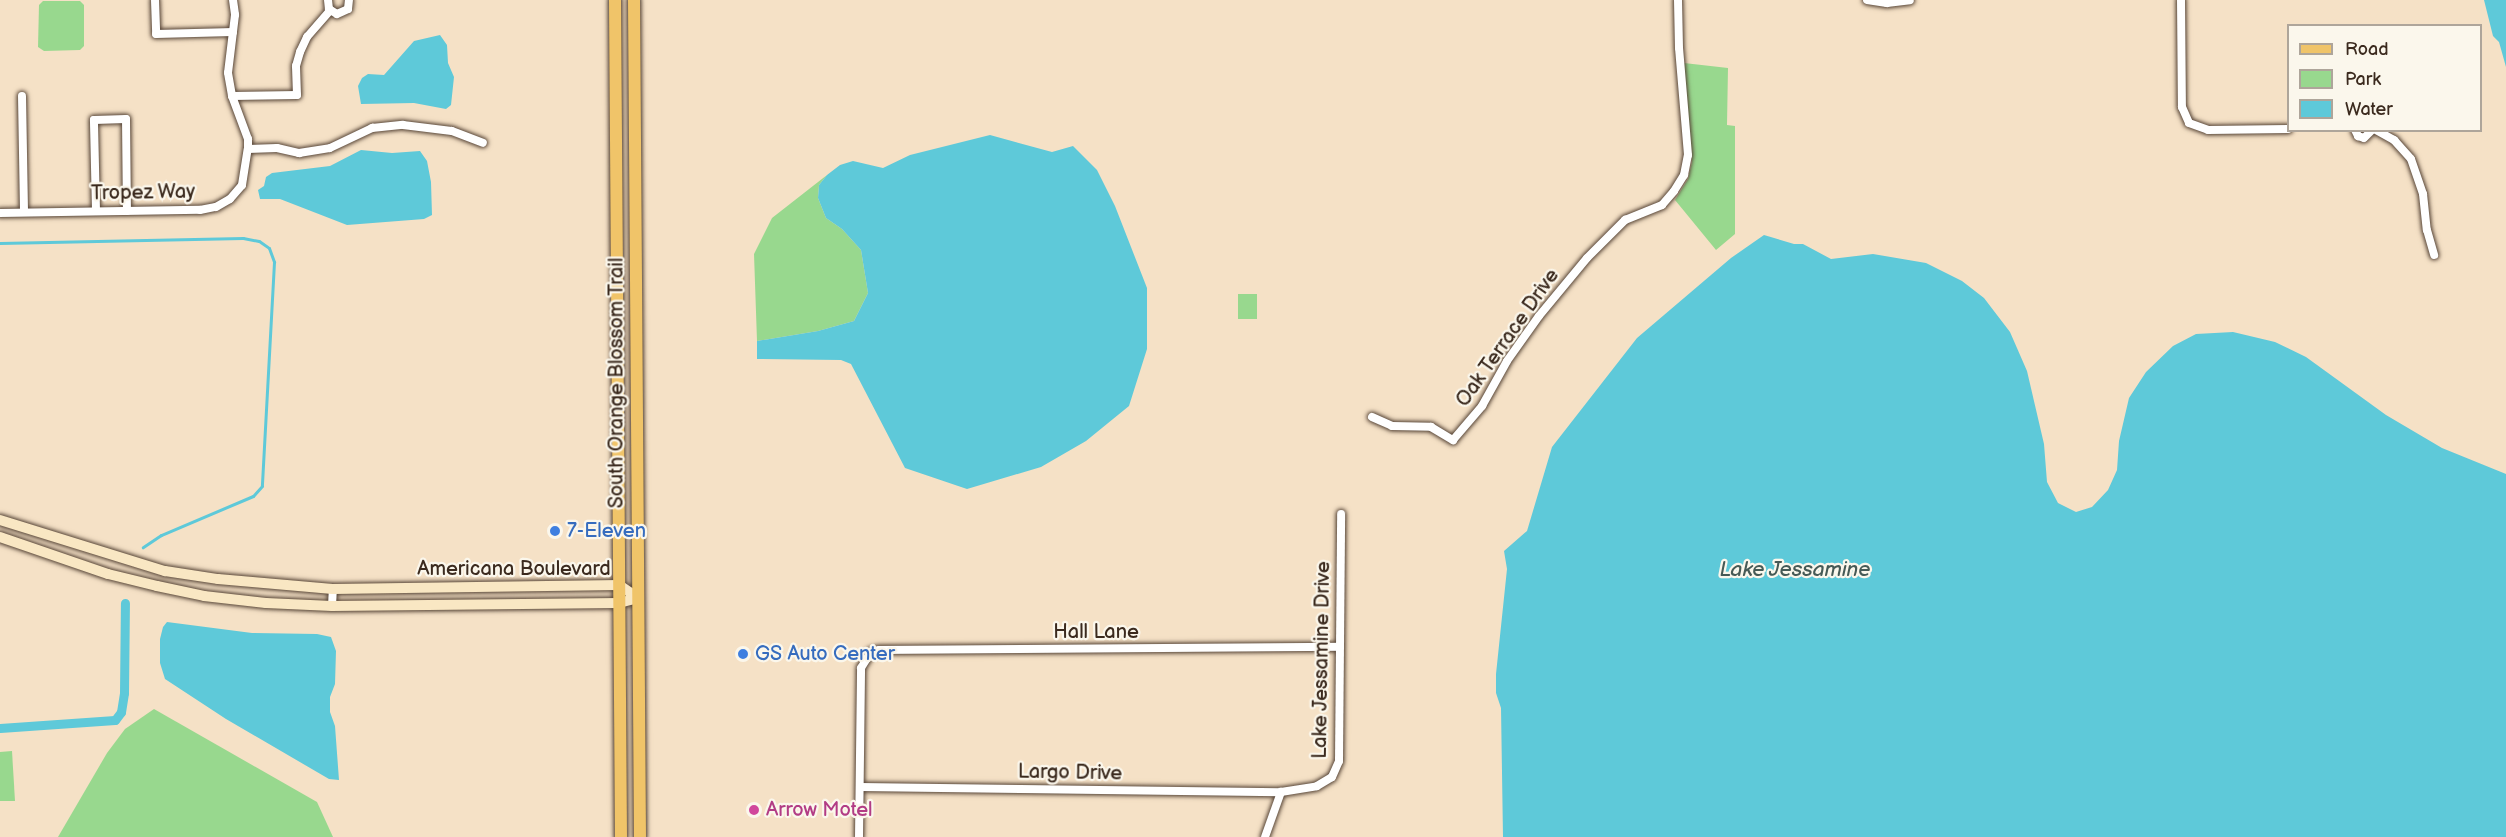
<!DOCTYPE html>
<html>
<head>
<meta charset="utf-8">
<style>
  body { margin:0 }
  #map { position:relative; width:2506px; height:837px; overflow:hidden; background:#f5e1c6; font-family:"Balsamiq Sans",sans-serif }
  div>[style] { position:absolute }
  .green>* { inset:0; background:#98d88e }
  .water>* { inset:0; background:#5ec9d9 }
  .stream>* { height:3px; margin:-1.5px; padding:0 1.5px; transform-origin:1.5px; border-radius:1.5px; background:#5ec9d9 }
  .canal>* { height:9px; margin:-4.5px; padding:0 4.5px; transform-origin:4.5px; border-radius:4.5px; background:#5ec9d9 }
  .roads { filter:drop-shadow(0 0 2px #574537) drop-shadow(0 0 2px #574537) }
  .street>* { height:8px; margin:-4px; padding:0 4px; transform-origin:4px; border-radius:4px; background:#fff }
  .secondary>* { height:10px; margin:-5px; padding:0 5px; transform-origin:5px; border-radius:5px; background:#f9e7c3 }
  .primary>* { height:12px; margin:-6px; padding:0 6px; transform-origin:6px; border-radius:6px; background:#f0c469 }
  .dots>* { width:16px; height:16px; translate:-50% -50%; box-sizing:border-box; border:3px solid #fbf7ec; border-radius:50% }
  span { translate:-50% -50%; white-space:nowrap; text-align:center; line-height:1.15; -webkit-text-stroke:4.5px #fbf7ec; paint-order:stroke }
  .street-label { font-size:20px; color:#3b2a1e }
  .shop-label { font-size:20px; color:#366cbe }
  .left { translate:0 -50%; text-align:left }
  .hotel-label { font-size:20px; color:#b23c85 }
  .water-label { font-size:21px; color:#465a56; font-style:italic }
  .legend { position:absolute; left:2287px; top:24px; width:195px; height:108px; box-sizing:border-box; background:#fbf7ec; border:2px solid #aea59a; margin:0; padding:8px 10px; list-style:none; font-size:18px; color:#3b2a1e }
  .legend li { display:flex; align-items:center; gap:12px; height:30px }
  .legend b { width:30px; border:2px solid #aea59a }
</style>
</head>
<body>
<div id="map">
  <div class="green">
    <div style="clip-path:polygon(43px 1px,80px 1px,84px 5px,84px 46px,80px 50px,44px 51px,38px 47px,39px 5px)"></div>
    <div style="clip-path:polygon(1684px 63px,1728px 68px,1727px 125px,1735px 126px,1735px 234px,1716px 250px,1675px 200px,1688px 179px,1692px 162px)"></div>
    <div style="clip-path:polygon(827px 175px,819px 185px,818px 198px,826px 218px,842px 229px,861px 250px,868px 293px,854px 321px,818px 331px,757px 341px,754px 254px,772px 218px)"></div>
    <div style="clip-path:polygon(1238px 294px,1257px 294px,1257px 319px,1238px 319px)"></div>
    <div style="clip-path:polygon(154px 709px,317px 802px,333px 837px,58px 837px,107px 753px,125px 729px)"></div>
    <div style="clip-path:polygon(12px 751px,15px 801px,0 801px,0 752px)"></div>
  </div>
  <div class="water">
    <div style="clip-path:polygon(2484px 0,2506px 0,2506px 67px,2499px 42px,2493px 36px)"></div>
    <div style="clip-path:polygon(440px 35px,447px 45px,448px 63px,454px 77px,451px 105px,446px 109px,414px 103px,361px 104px,358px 86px,362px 78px,368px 74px,384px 75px,414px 41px)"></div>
    <div style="clip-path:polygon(990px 135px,1052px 152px,1073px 146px,1097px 170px,1115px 206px,1147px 288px,1147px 349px,1129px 406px,1086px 441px,1041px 467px,967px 489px,905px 468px,851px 364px,841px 360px,757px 359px,757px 341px,818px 331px,854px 321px,868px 293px,861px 250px,842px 229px,826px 218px,818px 198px,819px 185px,827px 175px,840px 165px,853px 161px,883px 168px,910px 155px)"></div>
    <div style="clip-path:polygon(361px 150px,392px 153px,420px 151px,427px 161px,431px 182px,432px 215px,424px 219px,347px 225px,280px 199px,260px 199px,258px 190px,264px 186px,266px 177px,272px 173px,330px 166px)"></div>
    <div style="clip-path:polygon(1764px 235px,1794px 244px,1803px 244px,1831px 259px,1873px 254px,1926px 263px,1962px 281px,1984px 298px,2010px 332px,2027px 371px,2044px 444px,2047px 482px,2058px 503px,2076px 512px,2092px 507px,2108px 490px,2117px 470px,2119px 441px,2129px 398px,2146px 372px,2173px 346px,2196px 334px,2233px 332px,2275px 342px,2306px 357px,2386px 415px,2442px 448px,2506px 474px,2506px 837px,1503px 837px,1501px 708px,1496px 693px,1496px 674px,1507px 569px,1504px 551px,1527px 531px,1552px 447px,1637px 338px,1731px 258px)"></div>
    <div style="clip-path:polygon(167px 622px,252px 633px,317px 634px,331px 637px,336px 651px,335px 684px,330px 697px,330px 712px,335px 726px,339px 780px,329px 779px,226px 719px,165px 679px,160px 663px,160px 639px,163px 627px)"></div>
  </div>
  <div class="stream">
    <div style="left:0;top:243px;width:243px;rotate:-1.2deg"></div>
    <div style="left:243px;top:238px;width:16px;rotate:11deg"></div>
    <div style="left:259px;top:241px;width:12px;rotate:35deg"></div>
    <div style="left:269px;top:248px;width:15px;rotate:70deg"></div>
    <div style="left:274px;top:262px;width:224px;rotate:93.1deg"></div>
    <div style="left:262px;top:486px;width:13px;rotate:132deg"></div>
    <div style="left:253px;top:496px;width:100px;rotate:157deg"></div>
    <div style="left:161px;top:535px;width:22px;rotate:146deg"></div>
  </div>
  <div class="canal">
    <div style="left:0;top:728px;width:115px;rotate:-4deg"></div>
    <div style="left:115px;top:720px;width:10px;rotate:-53deg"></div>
    <div style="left:121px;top:712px;width:19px;rotate:-81deg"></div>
    <div style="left:124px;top:693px;width:90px;rotate:-89.4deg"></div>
  </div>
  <div class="roads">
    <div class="street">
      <div style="left:155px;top:0;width:34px;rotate:88deg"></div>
      <div style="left:156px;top:34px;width:77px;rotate:-1.5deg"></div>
      <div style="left:233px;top:0;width:15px;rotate:82deg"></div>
      <div style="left:235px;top:15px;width:58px;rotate:96.9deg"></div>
      <div style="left:228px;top:73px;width:23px;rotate:80deg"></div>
      <div style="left:232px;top:96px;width:46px;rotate:69.6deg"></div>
      <div style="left:248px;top:139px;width:10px;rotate:90deg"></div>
      <div style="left:248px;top:149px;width:29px;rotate:-2deg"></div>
      <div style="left:277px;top:148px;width:23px;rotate:13deg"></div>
      <div style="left:299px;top:153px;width:31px;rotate:-9deg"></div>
      <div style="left:330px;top:148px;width:47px;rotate:-25.5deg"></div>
      <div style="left:372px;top:128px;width:31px;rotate:-6deg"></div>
      <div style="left:403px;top:125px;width:49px;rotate:7deg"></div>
      <div style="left:452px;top:131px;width:33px;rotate:21deg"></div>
      <div style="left:328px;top:0;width:9px;rotate:84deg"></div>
      <div style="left:329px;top:9px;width:9px;rotate:32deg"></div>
      <div style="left:337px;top:14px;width:12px;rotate:-24deg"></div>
      <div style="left:348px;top:9px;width:9px;rotate:-84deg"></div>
      <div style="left:1867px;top:0;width:20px;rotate:9deg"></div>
      <div style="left:1887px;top:3px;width:23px;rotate:-7deg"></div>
      <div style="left:2181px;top:0;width:107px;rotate:89.5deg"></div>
      <div style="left:2182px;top:107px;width:17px;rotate:66deg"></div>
      <div style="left:2189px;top:123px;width:20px;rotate:20deg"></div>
      <div style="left:2208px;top:130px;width:80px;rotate:-0.7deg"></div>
      <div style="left:22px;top:96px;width:116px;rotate:89deg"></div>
      <div style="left:232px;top:96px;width:65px;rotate:-0.9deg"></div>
      <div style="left:297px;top:95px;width:29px;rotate:-92deg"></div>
      <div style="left:296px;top:66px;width:15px;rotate:-74deg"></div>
      <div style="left:300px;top:52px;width:17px;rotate:-65deg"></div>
      <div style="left:307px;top:37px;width:35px;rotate:-49deg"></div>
      <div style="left:2355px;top:130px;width:7px;rotate:63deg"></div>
      <div style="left:2358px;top:136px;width:6px;rotate:18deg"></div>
      <div style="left:2364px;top:138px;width:11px;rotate:-45deg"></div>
      <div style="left:2376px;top:130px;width:21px;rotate:29deg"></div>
      <div style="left:2394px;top:140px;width:25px;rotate:48deg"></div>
      <div style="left:2411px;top:159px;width:37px;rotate:71deg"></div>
      <div style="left:2423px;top:194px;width:36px;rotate:84deg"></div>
      <div style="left:2427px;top:230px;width:26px;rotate:74deg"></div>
      <div style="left:96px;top:211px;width:91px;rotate:-91.3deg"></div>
      <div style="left:94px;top:120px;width:32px;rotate:-2deg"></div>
      <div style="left:126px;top:119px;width:92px;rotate:89.4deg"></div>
      <div style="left:0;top:213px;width:200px;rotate:-0.9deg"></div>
      <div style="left:200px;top:210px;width:16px;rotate:-11deg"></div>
      <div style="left:216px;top:207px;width:16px;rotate:-30deg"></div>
      <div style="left:230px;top:199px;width:18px;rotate:-49deg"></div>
      <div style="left:242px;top:185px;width:36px;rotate:-81deg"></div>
      <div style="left:1372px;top:417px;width:22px;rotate:24deg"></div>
      <div style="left:1392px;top:426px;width:39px;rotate:1deg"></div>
      <div style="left:1431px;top:427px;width:26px;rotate:31deg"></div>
      <div style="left:1453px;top:440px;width:45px;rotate:-49.5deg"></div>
      <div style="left:1482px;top:406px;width:51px;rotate:-60.9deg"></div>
      <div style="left:1507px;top:361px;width:55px;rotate:-54.6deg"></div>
      <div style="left:1539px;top:316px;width:75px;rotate:-50.4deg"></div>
      <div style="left:1587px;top:258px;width:54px;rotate:-45deg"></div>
      <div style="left:1625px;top:220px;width:40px;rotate:-22deg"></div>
      <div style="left:1662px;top:205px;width:18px;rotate:-49deg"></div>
      <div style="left:1674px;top:191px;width:19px;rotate:-58deg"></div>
      <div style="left:1684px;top:175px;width:20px;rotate:-79deg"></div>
      <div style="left:1688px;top:155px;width:107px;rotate:-94.8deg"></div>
      <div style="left:1679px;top:48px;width:48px;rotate:-91.2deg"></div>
      <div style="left:332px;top:606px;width:17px;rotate:-87deg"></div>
      <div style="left:860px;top:787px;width:421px;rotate:0.7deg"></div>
      <div style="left:1281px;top:792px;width:36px;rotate:-9deg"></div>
      <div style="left:1317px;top:786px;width:17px;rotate:-31deg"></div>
      <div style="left:1332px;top:777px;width:17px;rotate:-66deg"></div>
      <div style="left:1339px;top:761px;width:247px;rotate:-89.5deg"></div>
      <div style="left:859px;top:837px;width:169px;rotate:-89.3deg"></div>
      <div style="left:861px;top:668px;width:19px;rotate:-58deg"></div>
      <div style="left:871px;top:652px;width:8px;rotate:-14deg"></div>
      <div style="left:879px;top:650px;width:461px;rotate:-0.4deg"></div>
      <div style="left:1265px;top:837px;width:48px;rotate:-70.4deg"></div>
    </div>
    <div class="secondary">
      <div style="left:0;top:520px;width:173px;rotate:17.2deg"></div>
      <div style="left:165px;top:571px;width:54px;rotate:8.6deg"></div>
      <div style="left:218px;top:579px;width:115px;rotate:5deg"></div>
      <div style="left:333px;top:589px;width:286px;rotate:-0.8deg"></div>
      <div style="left:619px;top:585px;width:23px;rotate:34deg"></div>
      <div style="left:0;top:537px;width:114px;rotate:18.9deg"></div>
      <div style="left:108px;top:574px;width:50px;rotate:13.8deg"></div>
      <div style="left:157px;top:586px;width:48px;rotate:12deg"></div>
      <div style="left:204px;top:596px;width:62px;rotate:6.4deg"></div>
      <div style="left:266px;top:603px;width:66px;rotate:2.6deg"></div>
      <div style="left:332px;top:606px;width:287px;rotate:-0.6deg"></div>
      <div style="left:619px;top:603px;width:20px;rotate:-15deg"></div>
    </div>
    <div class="primary">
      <div style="left:615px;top:0;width:837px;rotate:89.59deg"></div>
      <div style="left:634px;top:0;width:837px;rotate:89.59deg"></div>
    </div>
  </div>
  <div class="dots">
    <div style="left:555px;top:531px;background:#3f7fe0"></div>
    <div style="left:743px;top:654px;background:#3f7fe0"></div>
    <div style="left:754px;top:810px;background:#d1479c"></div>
  </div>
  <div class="street-label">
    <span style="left:143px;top:193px;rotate:-1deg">Tropez Way</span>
    <span style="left:1508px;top:338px;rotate:-55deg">Oak Terrace Drive</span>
    <span style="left:617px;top:383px;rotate:-90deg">South Orange Blossom Trail</span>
    <span style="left:514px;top:569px">Americana Boulevard</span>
    <span style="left:1096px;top:632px">Hall Lane</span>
    <span style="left:1322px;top:660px;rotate:-89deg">Lake Jessamine Drive</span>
    <span style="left:1070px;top:773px;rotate:1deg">Largo Drive</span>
  </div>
  <div class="shop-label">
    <span class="left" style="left:567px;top:531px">7-Eleven</span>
    <span class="left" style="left:755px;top:654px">GS Auto Center</span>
  </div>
  <div class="hotel-label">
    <span class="left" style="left:766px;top:810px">Arrow Motel</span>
  </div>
  <div class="water-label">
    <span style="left:1795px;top:570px">Lake Jessamine</span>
  </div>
  <ul class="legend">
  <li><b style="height:8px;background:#f0c469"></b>Road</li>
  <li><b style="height:16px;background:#98d88e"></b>Park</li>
  <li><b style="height:16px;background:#5ec9d9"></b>Water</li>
  </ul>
</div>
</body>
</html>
